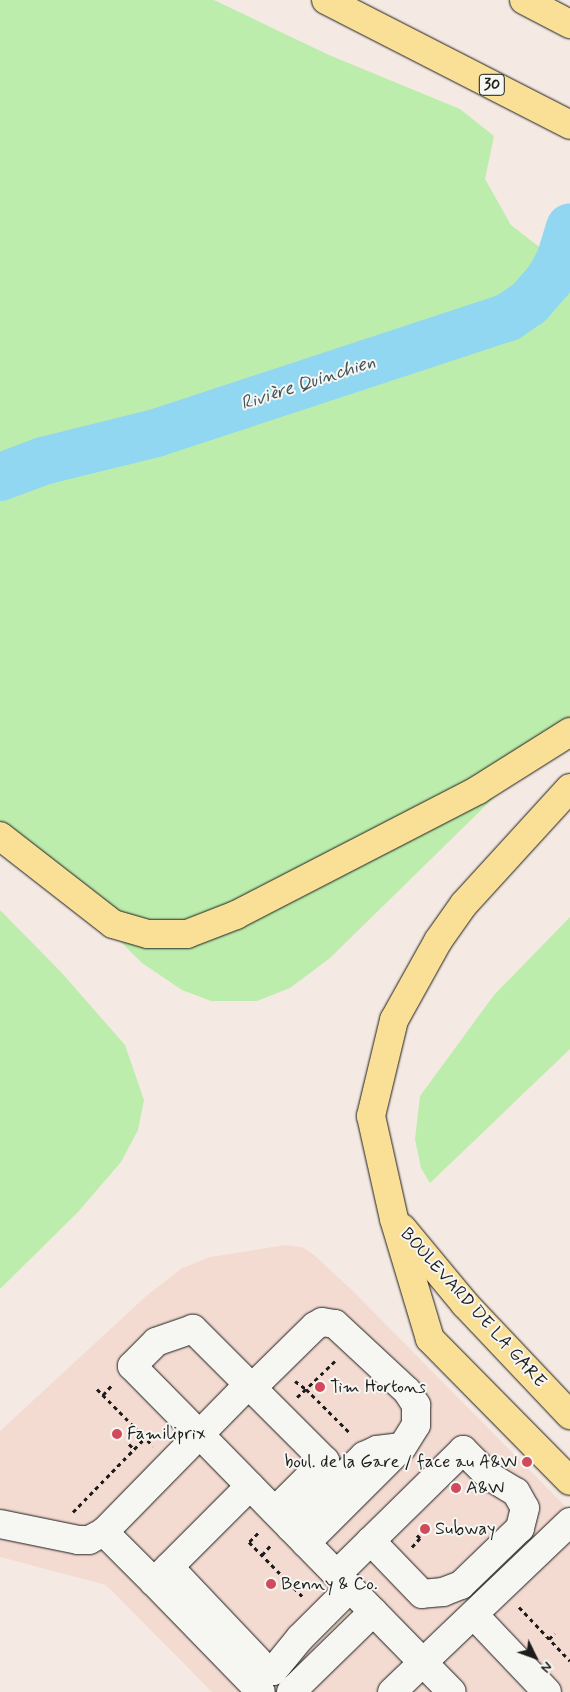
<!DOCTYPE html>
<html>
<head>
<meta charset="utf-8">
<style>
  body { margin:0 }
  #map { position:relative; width:570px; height:1692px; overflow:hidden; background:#f5eae3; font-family:Mynerve,sans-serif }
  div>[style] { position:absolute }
  .built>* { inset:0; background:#f4dbd1 }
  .green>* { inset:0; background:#bcedac }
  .river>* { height:48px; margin:-24px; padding:0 24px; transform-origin:24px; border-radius:24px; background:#91d7f2 }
  .path>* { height:3px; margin-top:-1.5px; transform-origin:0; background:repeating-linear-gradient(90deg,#1c1c1c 0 4px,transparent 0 8px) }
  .roads { filter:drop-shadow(0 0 1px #1c1c1c) drop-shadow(0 0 1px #1c1c1c) }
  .minor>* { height:28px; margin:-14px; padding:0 14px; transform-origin:14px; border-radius:14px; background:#f6f6f2 }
  .major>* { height:28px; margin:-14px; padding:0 14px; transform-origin:14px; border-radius:14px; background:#fadf96 }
  .highway>* { height:28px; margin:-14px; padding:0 14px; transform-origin:14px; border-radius:14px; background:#fadf96 }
  .dots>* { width:14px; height:14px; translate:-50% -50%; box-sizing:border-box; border:2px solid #f6f6f2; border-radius:50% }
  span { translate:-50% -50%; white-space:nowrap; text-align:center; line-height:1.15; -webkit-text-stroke:4px #f6f6f2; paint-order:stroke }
  .shield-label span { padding:1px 4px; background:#f6f6f2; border:1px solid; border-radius:4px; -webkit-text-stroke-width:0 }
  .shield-label { font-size:16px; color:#1c1c1c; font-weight:700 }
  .street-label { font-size:18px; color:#1c1c1c }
  .poi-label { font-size:18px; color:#1c1c1c }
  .left { translate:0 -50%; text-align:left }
  .right { translate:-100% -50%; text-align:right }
  .water-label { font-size:19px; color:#3f545c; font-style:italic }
  .north { position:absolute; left:510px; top:1632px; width:50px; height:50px; -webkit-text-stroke:4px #f6f6f2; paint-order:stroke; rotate:132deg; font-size:14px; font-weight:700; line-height:20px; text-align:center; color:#1c1c1c }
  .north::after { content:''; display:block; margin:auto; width:18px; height:22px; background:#1c1c1c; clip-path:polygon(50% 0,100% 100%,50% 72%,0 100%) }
</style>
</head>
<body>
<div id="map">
  <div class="built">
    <div style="clip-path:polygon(285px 1245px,302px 1247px,313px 1254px,353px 1291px,570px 1511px,570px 1692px,212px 1692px,106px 1585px,0 1557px,0 1431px,145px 1297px,182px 1268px,210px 1257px)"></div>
  </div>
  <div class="green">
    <div style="clip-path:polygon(0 0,214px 0,329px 55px,460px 109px,494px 136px,485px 179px,511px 225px,569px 270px,570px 267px,570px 723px,330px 958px,290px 988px,257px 1001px,211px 1001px,182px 990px,142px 963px,0 822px)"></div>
    <div style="clip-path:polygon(0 910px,61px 972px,125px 1045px,144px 1100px,138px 1130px,121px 1162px,78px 1212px,0 1289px)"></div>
    <div style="clip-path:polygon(570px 917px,570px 1049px,430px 1183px,421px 1168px,415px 1139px,420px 1096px,494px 995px)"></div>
  </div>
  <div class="river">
    <div style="left:0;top:477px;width:46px;rotate:-20.4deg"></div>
    <div style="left:43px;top:461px;width:116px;rotate:-13.9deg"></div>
    <div style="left:156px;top:433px;width:371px;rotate:-18.2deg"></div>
    <div style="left:508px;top:317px;width:25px;rotate:-34deg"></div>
    <div style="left:529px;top:303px;width:30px;rotate:-49deg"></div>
    <div style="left:549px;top:280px;width:23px;rotate:-61deg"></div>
    <div style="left:560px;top:260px;width:34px;rotate:-73deg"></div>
  </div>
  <div class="path">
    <div style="left:335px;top:1361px;width:40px;rotate:136deg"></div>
    <div style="left:306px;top:1389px;width:64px;rotate:45deg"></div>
    <div style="left:295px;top:1381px;width:14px;rotate:36deg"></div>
    <div style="left:306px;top:1389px;width:12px;rotate:138deg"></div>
    <div style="left:97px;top:1389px;width:80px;rotate:45.5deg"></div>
    <div style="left:103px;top:1395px;width:13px;rotate:-48deg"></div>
    <div style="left:129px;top:1444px;width:7px;rotate:45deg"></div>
    <div style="left:73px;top:1512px;width:103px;rotate:-45.8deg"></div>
    <div style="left:258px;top:1533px;width:13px;rotate:135deg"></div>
    <div style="left:249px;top:1542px;width:78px;rotate:45.5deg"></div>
    <div style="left:412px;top:1547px;width:12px;rotate:-48deg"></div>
    <div style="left:420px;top:1538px;width:7px;rotate:-135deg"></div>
    <div style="left:262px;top:1555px;width:15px;rotate:-48deg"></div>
    <div style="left:519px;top:1607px;width:74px;rotate:46.6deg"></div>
    <div style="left:549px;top:1639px;width:8px;rotate:-45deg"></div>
  </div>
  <div class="roads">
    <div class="minor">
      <div style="left:250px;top:1486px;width:136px;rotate:135deg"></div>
      <div style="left:154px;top:1582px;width:71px;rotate:-135deg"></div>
      <div style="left:104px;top:1532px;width:194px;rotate:-45.6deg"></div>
      <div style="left:240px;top:1393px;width:24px;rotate:-33deg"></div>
      <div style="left:260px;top:1380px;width:77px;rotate:-44.5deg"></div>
      <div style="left:315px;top:1326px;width:8px;rotate:-30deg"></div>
      <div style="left:322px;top:1322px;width:13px;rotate:9deg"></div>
      <div style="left:335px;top:1324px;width:98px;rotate:42.9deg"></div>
      <div style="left:407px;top:1391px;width:17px;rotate:57deg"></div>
      <div style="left:416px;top:1405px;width:20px;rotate:90deg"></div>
      <div style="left:416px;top:1425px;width:26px;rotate:122deg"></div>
      <div style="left:402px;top:1447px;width:136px;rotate:135deg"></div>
      <div style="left:275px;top:1511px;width:71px;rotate:-45deg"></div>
      <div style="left:325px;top:1461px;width:187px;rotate:-135deg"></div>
      <div style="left:193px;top:1329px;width:39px;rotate:161deg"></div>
      <div style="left:156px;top:1342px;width:34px;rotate:135deg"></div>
      <div style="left:132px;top:1366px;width:105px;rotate:45.4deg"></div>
      <div style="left:206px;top:1441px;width:351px;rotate:45.6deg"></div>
      <div style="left:0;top:1524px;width:80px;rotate:11.6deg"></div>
      <div style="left:78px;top:1540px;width:11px"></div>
      <div style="left:89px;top:1540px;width:17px;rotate:-28deg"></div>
      <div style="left:291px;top:1528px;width:103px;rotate:-44.6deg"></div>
      <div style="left:364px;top:1456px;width:14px;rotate:-25deg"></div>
      <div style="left:377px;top:1450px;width:25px;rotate:-7deg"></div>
      <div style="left:169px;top:1567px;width:138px;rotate:46.5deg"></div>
      <div style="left:264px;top:1667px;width:10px;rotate:24deg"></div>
      <div style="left:273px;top:1671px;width:43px;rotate:-50.7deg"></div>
      <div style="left:300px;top:1638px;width:71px;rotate:-45deg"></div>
      <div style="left:337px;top:1574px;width:177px;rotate:-44.5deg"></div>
      <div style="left:463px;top:1450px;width:37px;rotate:45deg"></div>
      <div style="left:489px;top:1476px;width:31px;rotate:31deg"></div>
      <div style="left:516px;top:1492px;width:18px;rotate:61deg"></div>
      <div style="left:525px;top:1508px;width:21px;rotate:104deg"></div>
      <div style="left:520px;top:1528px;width:82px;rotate:136deg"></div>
      <div style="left:461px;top:1585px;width:19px;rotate:159deg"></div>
      <div style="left:443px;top:1592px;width:21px;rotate:175deg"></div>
      <div style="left:422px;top:1594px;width:74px;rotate:-133.9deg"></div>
      <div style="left:154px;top:1582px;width:153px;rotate:45.8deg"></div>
      <div style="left:474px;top:1615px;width:106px;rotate:46.5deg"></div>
      <div style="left:291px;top:1692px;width:115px;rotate:-44.3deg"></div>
      <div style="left:392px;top:1692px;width:246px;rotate:-43.7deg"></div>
    </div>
    <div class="major">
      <div style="left:570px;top:788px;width:157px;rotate:132.4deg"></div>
      <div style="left:464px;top:904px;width:45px;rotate:125.1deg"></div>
      <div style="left:438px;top:941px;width:90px;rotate:119.1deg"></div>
      <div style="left:394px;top:1020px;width:99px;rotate:103.5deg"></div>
      <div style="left:371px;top:1116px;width:106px;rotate:77.4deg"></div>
      <div style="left:394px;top:1219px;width:125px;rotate:73.3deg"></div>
      <div style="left:430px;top:1339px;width:199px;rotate:45.4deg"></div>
      <div style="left:402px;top:1228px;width:99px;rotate:50.3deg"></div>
      <div style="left:465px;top:1304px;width:153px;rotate:46.6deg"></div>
    </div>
    <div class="highway">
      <div style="left:326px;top:0;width:274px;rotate:27.1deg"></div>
      <div style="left:524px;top:0;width:52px;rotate:27.6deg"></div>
      <div style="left:0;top:836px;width:143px;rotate:37.9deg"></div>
      <div style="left:113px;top:924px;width:36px;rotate:16deg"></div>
      <div style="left:148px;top:934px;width:39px"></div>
      <div style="left:187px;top:934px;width:53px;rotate:-21.2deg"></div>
      <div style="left:236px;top:915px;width:272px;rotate:-27.3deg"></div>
      <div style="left:478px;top:790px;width:109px;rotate:-32.2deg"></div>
    </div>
  </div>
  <div class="dots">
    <div style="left:320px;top:1387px;background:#d1495b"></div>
    <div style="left:117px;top:1434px;background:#d1495b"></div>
    <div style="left:527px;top:1462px;background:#d1495b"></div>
    <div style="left:456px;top:1488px;background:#d1495b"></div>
    <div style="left:425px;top:1529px;background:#d1495b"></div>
    <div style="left:271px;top:1584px;background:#d1495b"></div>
  </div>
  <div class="shield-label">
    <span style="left:492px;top:85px">30</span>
  </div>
  <div class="street-label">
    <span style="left:473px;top:1308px;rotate:48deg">BOULEVARD DE LA GARE</span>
  </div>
  <div class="poi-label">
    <span class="left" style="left:330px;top:1387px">Tim Hortons</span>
    <span class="left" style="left:127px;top:1434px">Familiprix</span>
    <span class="right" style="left:517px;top:1462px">boul. de la Gare / face au A&amp;W</span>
    <span class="left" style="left:466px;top:1488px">A&amp;W</span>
    <span class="left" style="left:435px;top:1529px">Subway</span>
    <span class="left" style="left:281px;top:1584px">Benny &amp; Co.</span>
  </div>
  <div class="water-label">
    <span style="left:308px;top:383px;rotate:-18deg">Rivière Quinchien</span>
  </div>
  <div class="north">N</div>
</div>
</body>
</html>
